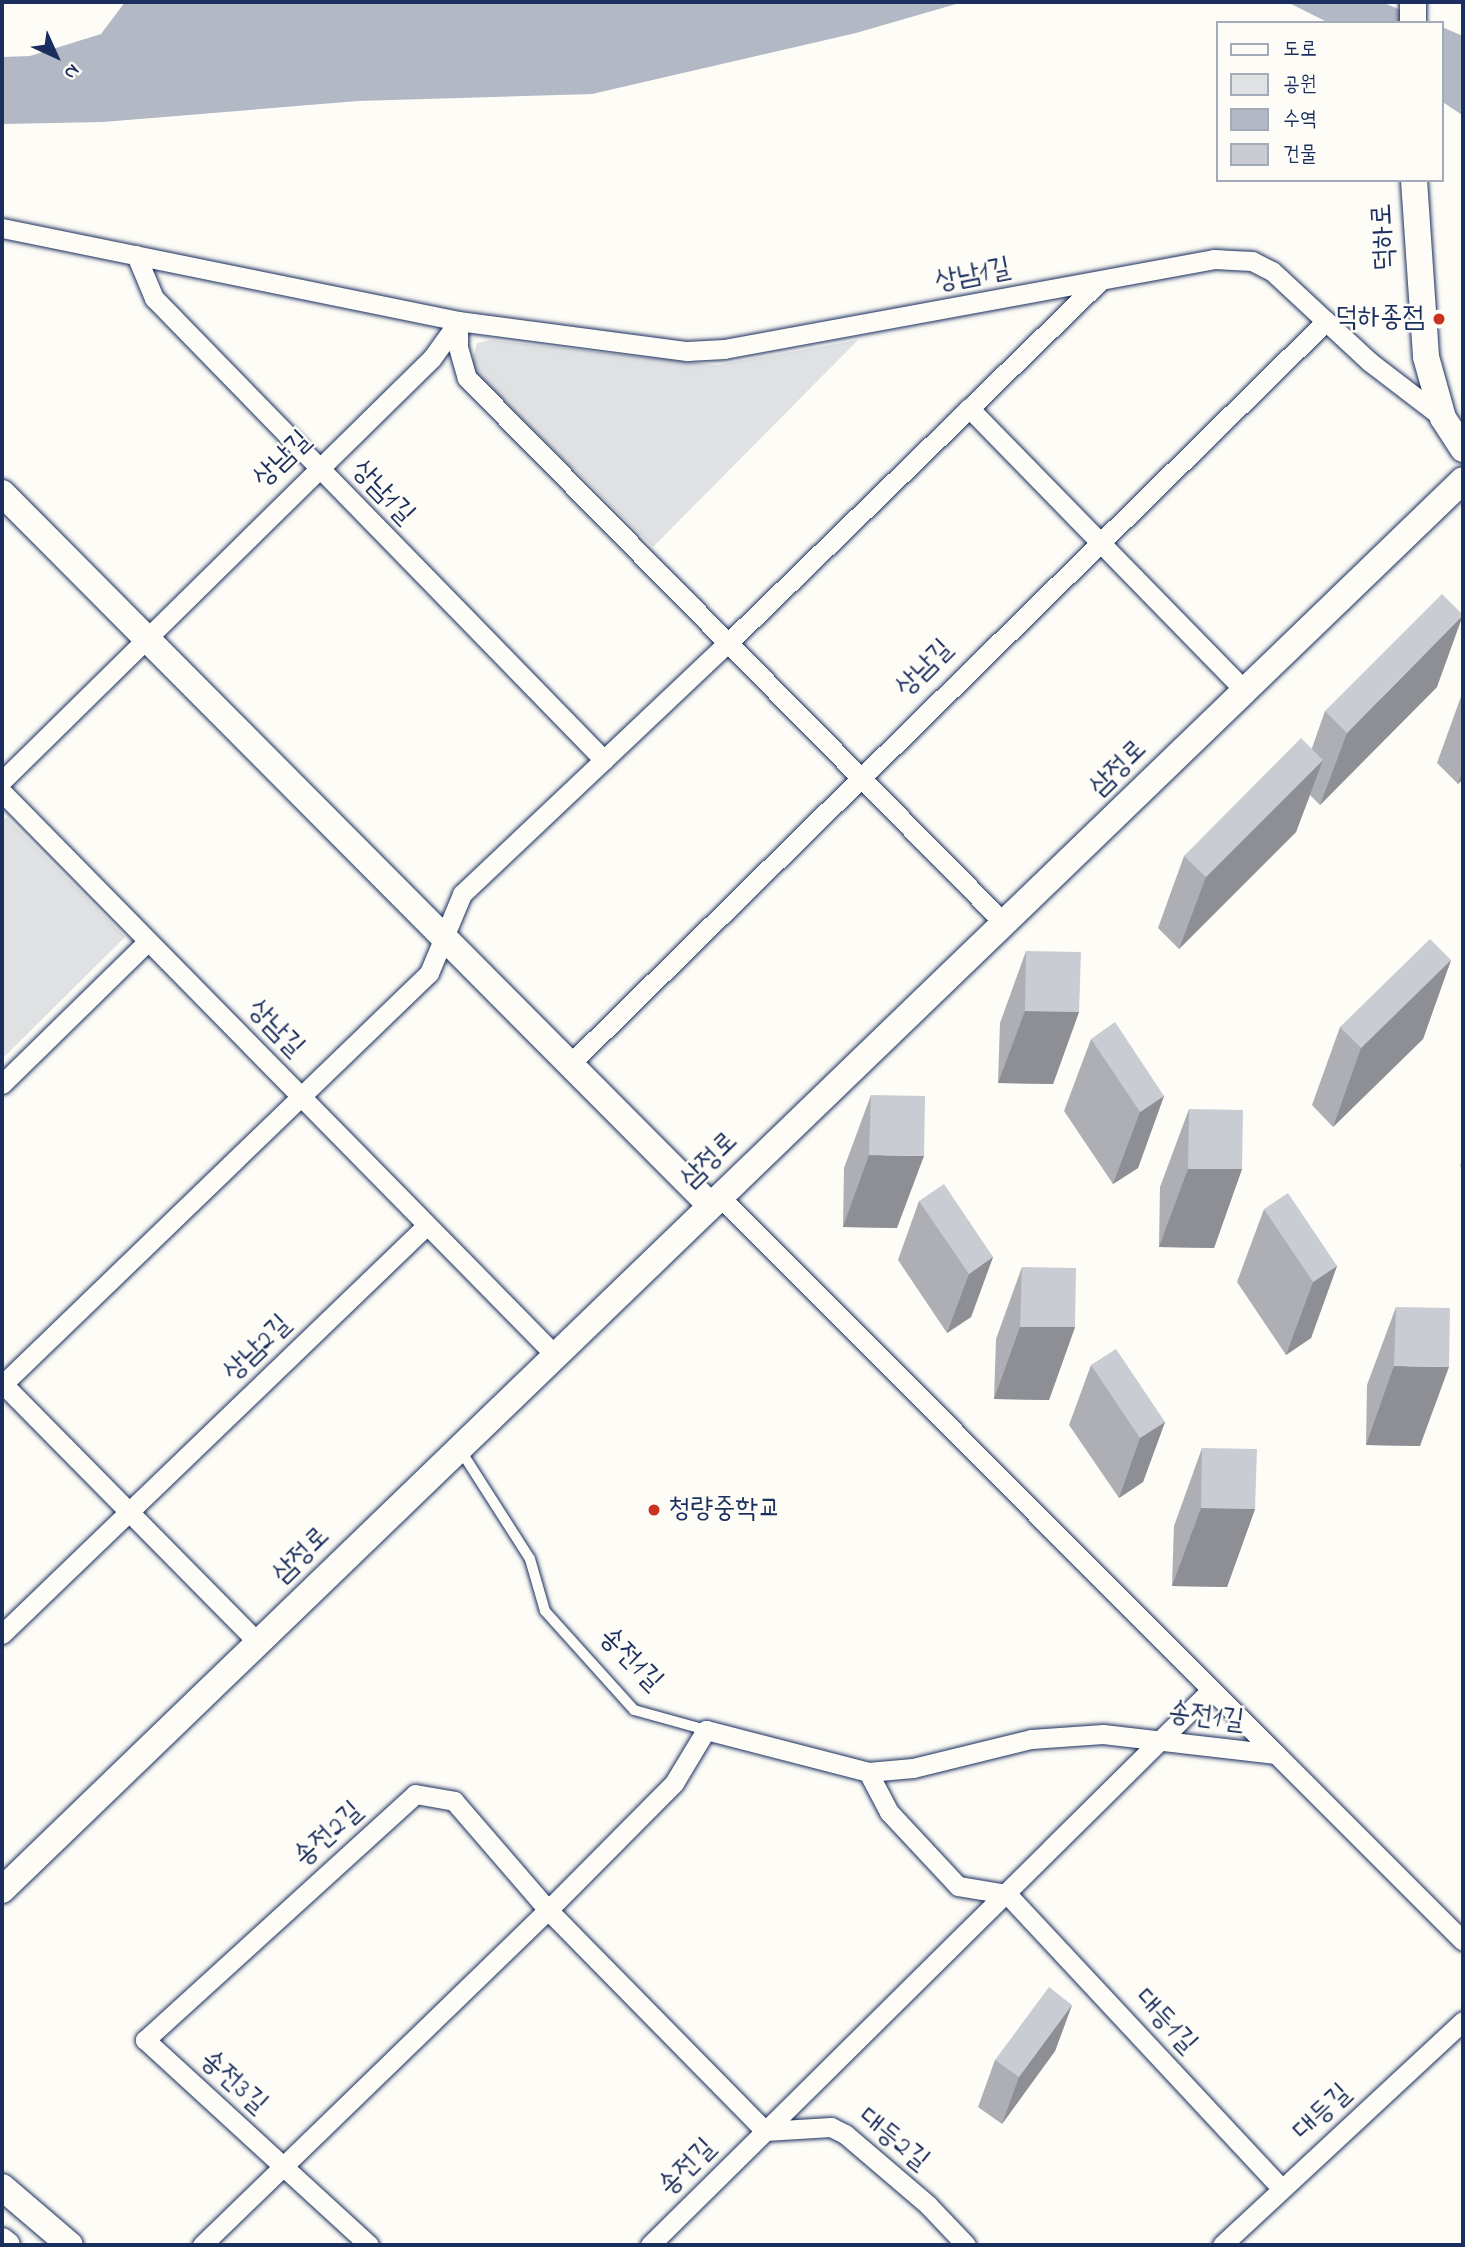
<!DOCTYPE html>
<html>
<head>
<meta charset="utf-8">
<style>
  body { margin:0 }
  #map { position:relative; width:1465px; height:2247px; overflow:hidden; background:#fdfcf7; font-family:"Indie Flower","Poor Story",sans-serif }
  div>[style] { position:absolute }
  .green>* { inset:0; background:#e0e1e3 }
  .water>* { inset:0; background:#b3b8c5 }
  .stream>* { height:7px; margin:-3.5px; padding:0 3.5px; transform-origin:3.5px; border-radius:3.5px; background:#b3b8c5 }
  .roads { filter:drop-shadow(0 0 2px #1b2f5e) drop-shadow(0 0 2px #1b2f5e) }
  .lane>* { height:10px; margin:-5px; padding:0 5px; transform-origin:5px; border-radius:5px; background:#fdfcf7 }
  .street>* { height:19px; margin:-9.5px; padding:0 9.5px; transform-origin:9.5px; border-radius:9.5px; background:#fdfcf7 }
  .secondary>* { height:26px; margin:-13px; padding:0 13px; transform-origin:13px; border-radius:13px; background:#fdfcf7 }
  .wall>* { inset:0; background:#adafb5 }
  .shaded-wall>* { inset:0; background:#8d8f94 }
  .building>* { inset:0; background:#c9ccd3 }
  .dots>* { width:19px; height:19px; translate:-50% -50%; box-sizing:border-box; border:4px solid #fdfcf7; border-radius:50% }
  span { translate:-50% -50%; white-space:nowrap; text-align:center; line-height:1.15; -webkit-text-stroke:5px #fdfcf7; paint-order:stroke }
  .street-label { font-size:28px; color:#1b2f5e }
  .poi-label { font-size:28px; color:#1b2f5e }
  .right { translate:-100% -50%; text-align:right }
  .left { translate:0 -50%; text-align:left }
  .frame { position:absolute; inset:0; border:4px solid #1b2f5e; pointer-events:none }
  .legend { position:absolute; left:1216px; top:21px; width:228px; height:161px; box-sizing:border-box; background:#fdfcf7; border:2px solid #a3aaba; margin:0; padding:9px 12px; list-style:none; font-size:21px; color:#1b2f5e }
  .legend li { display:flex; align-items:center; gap:14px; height:35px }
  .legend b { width:35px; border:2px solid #a3aaba }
  .north { position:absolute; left:21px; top:21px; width:70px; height:70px; -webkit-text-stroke:5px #fdfcf7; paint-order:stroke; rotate:135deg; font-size:19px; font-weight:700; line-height:28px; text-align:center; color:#1b2f5e }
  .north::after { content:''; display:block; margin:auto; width:24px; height:32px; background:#1b2f5e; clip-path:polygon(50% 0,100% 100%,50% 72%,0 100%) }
</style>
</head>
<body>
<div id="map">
  <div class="green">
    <div style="clip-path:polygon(491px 340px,716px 365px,858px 340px,653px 547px,471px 368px,477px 343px)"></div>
    <div style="clip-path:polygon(2px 818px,7px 818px,125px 937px,2px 1059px)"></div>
  </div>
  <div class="water">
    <div style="clip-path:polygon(125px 2px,679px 4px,963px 2px,856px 33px,592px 94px,358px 101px,103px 122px,2px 124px,2px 57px,30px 56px,101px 34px)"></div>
    <div style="clip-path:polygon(1287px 2px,1382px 2px,1431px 23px,1329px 23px)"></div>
    <div style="clip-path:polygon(1442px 27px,1463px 36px,1463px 110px,1442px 97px)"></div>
  </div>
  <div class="stream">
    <div style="left:1442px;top:97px;width:25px;rotate:34deg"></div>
  </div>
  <div class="roads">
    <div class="lane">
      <div style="left:461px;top:1451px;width:128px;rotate:57.4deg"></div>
      <div style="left:530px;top:1559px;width:54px;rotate:73.9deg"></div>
      <div style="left:545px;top:1611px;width:133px;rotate:48deg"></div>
      <div style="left:634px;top:1710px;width:75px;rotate:15.5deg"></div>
    </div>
    <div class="street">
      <div style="left:2px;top:228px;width:465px;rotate:11.5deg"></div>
      <div style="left:458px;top:321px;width:231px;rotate:7.5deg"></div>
      <div style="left:687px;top:351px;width:37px;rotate:-3deg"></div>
      <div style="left:724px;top:349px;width:498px;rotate:-10.4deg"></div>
      <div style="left:1214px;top:259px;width:38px;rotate:3deg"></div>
      <div style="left:1252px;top:261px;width:22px;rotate:27deg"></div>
      <div style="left:1272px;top:271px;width:134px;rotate:42.9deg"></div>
      <div style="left:1370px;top:362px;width:92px;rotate:37.5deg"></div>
      <div style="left:136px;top:255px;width:47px;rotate:67.3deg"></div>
      <div style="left:154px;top:298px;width:645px;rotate:45.75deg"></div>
      <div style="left:458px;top:321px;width:26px;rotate:90deg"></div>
      <div style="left:458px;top:347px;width:32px;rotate:74deg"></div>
      <div style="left:467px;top:378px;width:765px;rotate:45.42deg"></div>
      <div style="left:969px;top:408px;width:395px;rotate:45.7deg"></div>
      <div style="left:2px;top:781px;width:603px;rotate:-44.53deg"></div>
      <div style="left:432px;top:358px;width:44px;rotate:-54.2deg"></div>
      <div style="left:2px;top:792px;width:789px;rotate:45.51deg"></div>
      <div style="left:570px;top:1064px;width:1060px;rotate:-44.5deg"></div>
      <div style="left:2px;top:1084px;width:203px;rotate:-44.4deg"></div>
      <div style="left:719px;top:1196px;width:788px;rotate:45.05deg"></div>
      <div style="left:2px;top:1383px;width:365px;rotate:45.4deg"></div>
      <div style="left:2px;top:1385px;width:593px;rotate:-43.98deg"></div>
      <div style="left:429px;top:973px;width:86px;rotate:-67.3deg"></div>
      <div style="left:462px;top:894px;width:369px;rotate:-43.4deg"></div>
      <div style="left:730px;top:641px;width:516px;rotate:-44.22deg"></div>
      <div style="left:2px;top:1634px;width:588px;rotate:-43.9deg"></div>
      <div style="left:868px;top:1772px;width:45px;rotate:62.3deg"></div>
      <div style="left:889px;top:1812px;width:101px;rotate:47deg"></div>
      <div style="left:958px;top:1886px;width:50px;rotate:9.3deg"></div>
      <div style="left:1007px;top:1894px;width:403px;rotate:47deg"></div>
      <div style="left:765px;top:2131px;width:66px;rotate:-3.5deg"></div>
      <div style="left:831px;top:2127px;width:16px;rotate:27deg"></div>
      <div style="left:845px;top:2134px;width:109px;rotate:40.5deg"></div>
      <div style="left:928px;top:2205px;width:55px;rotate:46.5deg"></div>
      <div style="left:202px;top:2245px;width:482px;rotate:-44.1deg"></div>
      <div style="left:548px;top:1910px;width:179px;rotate:-45.2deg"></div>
      <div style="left:674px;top:1783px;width:62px;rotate:-58.9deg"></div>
      <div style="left:706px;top:1730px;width:167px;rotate:14.5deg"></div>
      <div style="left:868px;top:1772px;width:45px;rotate:-5.1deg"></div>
      <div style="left:913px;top:1768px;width:122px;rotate:-13.8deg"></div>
      <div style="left:1031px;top:1739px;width:72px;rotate:-4deg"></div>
      <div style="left:1103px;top:1734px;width:174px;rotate:6.6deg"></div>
      <div style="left:1276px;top:1754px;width:264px;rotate:45deg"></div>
      <div style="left:369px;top:2245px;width:304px;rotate:-137.5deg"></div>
      <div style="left:145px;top:2040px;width:365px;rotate:-42.3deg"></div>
      <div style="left:415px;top:1794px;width:40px;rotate:10deg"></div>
      <div style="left:454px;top:1801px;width:144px;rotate:49.2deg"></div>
      <div style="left:548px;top:1910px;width:310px;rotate:45.5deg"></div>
      <div style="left:650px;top:2245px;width:788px;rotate:-44.69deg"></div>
      <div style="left:1222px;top:2245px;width:329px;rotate:-42.9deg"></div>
    </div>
    <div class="secondary">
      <div style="left:1413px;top:2px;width:21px;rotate:90deg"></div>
      <div style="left:1414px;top:180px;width:177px;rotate:86.1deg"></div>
      <div style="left:1426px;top:357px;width:63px;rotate:74.4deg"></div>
      <div style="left:1443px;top:418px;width:37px;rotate:57deg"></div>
      <div style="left:2px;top:493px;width:1004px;rotate:45.16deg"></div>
      <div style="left:2px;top:1890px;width:2030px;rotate:-43.98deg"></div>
      <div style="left:2px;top:2187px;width:89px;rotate:40.5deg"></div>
      <div style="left:2px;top:2241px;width:6px;rotate:39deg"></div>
    </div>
  </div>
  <div class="wall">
    <div style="clip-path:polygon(1437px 687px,1320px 805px,1310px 795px,1296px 832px,1179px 949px,1158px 928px,1184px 856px,1312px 748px,1325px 711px)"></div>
    <div style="clip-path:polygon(1463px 691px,1463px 779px,1458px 784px,1437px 763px)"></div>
    <div style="clip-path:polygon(1026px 951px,1079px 1012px,1053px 1084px,998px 1083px,1000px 1023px)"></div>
    <div style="clip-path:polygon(1451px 960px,1423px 1039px,1333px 1127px,1312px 1105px,1340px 1027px)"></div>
    <div style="clip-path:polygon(1091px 1039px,1164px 1096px,1138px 1168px,1113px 1184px,1064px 1111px)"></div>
    <div style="clip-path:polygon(871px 1095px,897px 1228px,843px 1227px,844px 1168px)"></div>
    <div style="clip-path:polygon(1189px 1109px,1242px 1169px,1214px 1248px,1159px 1247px,1160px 1187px)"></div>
    <div style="clip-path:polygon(1463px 1158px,1463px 1169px,1460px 1166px)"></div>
    <div style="clip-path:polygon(919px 1201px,993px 1257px,971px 1317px,947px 1333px,898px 1260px)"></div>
    <div style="clip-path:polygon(1264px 1209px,1337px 1266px,1311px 1338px,1286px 1355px,1237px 1282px)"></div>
    <div style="clip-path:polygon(1022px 1267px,1075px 1327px,1049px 1400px,994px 1399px,996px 1339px)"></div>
    <div style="clip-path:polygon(1396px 1307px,1420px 1446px,1366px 1445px,1367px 1385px)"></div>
    <div style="clip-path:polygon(1091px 1365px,1165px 1422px,1143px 1482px,1119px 1498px,1069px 1425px)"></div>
    <div style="clip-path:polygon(1202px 1448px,1255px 1509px,1227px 1587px,1172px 1586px,1174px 1526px)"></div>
    <div style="clip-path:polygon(1072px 2005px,1055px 2051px,1002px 2124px,978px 2107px,995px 2060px)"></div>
  </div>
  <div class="shaded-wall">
    <div style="clip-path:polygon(1463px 615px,1437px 687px,1320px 805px,1347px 733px)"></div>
    <div style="clip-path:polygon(1323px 760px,1296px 832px,1179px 949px,1206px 877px)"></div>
    <div style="clip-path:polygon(1463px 769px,1463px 779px,1458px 784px)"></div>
    <div style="clip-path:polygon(1451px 960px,1423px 1039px,1333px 1127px,1361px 1048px)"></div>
    <div style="clip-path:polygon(1025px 1011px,1079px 1012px,1053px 1084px,998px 1083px)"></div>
    <div style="clip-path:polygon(1164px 1096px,1138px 1168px,1113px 1184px,1140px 1112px)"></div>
    <div style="clip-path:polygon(869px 1155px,924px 1156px,897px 1228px,843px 1227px)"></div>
    <div style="clip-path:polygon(1188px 1169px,1242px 1169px,1214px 1248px,1159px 1247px)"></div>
    <div style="clip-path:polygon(993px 1257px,971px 1317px,947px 1333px,969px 1274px)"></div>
    <div style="clip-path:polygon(1337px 1266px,1311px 1338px,1286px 1355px,1313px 1282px)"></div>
    <div style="clip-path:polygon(1020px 1327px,1075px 1327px,1049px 1400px,994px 1399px)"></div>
    <div style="clip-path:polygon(1394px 1366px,1449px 1367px,1420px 1446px,1366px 1445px)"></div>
    <div style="clip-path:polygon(1165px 1422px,1143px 1482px,1119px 1498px,1140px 1438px)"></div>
    <div style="clip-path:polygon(1201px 1508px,1255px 1509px,1227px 1587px,1172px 1586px)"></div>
    <div style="clip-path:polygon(1072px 2005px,1055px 2051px,1002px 2124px,1019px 2077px)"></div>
  </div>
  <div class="building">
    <div style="clip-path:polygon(1442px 594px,1463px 615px,1347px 733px,1325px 711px)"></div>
    <div style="clip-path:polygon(1301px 738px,1323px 760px,1206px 877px,1184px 856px)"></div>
    <div style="clip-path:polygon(1430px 939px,1451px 960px,1361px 1048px,1340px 1027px)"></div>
    <div style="clip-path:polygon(1026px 951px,1081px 952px,1079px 1012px,1025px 1011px)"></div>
    <div style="clip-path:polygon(1115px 1022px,1164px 1096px,1140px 1112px,1091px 1039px)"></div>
    <div style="clip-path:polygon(871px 1095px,925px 1096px,924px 1156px,869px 1155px)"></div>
    <div style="clip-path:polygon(1189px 1109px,1243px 1110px,1242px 1169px,1188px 1169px)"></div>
    <div style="clip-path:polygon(944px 1184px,993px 1257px,969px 1274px,919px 1201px)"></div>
    <div style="clip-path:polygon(1288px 1193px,1337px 1266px,1313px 1282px,1264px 1209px)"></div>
    <div style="clip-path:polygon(1022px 1267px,1076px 1268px,1075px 1327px,1020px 1327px)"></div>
    <div style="clip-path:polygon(1396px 1307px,1450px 1308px,1449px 1367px,1394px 1366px)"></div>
    <div style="clip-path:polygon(1116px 1349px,1165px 1422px,1140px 1438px,1091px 1365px)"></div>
    <div style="clip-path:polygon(1202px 1448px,1257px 1449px,1255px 1509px,1201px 1508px)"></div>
    <div style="clip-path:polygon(1049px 1987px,1072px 2005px,1019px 2077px,995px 2060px)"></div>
  </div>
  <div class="dots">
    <div style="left:1439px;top:319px;background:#c8321e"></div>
    <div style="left:654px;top:1510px;background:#c8321e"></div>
  </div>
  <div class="street-label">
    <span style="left:1385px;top:237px;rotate:-93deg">덕하로</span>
    <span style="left:973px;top:276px;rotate:-11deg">상남1길</span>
    <span style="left:283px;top:460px;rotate:-44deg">상남길</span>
    <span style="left:382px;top:493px;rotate:46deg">상남1길</span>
    <span style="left:925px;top:669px;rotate:-45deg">상남길</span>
    <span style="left:1119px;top:769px;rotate:-44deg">삼정로</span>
    <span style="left:275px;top:1029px;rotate:46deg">상남길</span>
    <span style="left:710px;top:1161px;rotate:-44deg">삼정로</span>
    <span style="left:258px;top:1349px;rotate:-44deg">상남2길</span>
    <span style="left:302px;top:1556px;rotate:-44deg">삼정로</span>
    <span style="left:630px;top:1660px;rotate:45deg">송전1길</span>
    <span style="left:1206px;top:1718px;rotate:7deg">송전1길</span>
    <span style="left:329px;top:1835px;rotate:-42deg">송전2길</span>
    <span style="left:1165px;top:2022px;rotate:47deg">대등1길</span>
    <span style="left:233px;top:2083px;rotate:42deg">송전3길</span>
    <span style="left:1323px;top:2113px;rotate:-43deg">대등길</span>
    <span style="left:893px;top:2140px;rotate:39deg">대등2길</span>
    <span style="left:688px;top:2168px;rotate:-45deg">송전길</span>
  </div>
  <div class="poi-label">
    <span class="right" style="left:1425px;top:319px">덕하종점</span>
    <span class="left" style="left:668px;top:1510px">청량중학교</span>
  </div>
  <div class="frame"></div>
  <ul class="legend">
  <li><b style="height:9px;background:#fdfcf7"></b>도로</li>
  <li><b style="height:19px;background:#e0e1e3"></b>공원</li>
  <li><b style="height:19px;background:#b3b8c5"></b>수역</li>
  <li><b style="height:19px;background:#c9ccd3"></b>건물</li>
  </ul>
  <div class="north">N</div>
</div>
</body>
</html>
